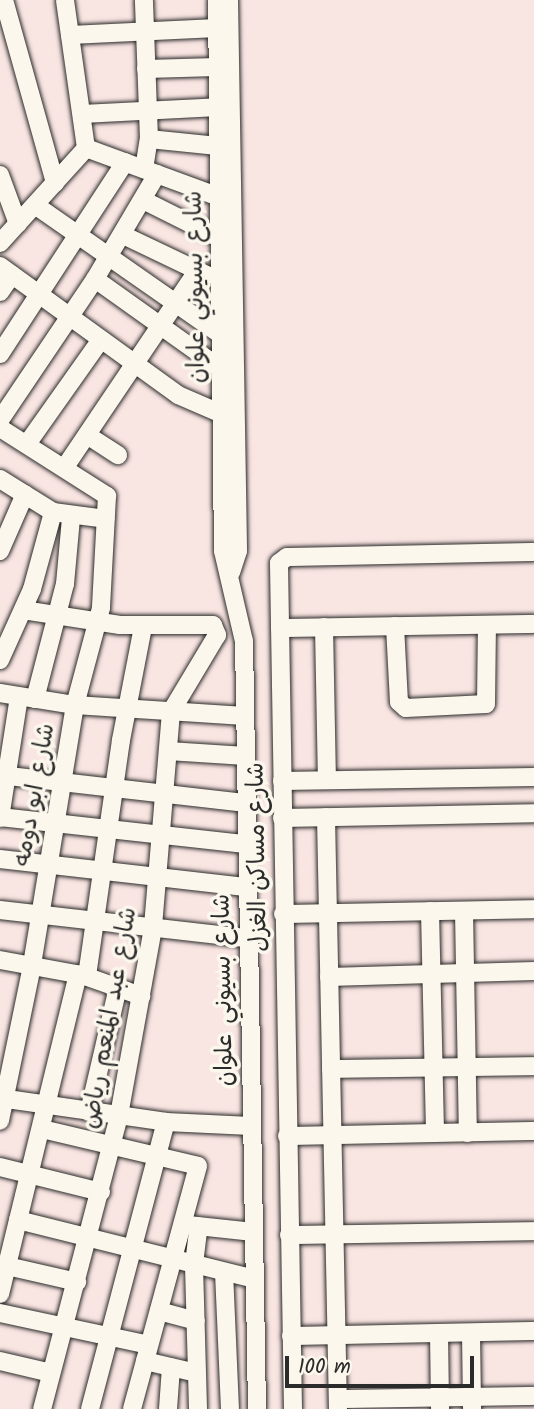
<!DOCTYPE html>
<html>
<head>
<meta charset="utf-8">
<style>
  body { margin:0 }
  #map { position:relative; width:534px; height:1409px; overflow:hidden; background:#f9e5e2; font-family:Kalam,"Playpen Sans Arabic",sans-serif }
  div>[style] { position:absolute }
  .roads { filter:drop-shadow(0 0 2px #2b2b2b) drop-shadow(0 0 2px #2b2b2b) }
  .minor>* { height:18px; margin:-9px; padding:0 9px; transform-origin:9px; border-radius:9px; background:#fbf7ec }
  span { translate:-50% -50%; white-space:nowrap; text-align:center; line-height:1.15; -webkit-text-stroke:7px #fbf7ec; paint-order:stroke }
  .street-label { font-size:24px; color:#2b2b2b }
  .scale { position:absolute; left:285px; top:1356px; width:189px; height:32px; box-sizing:border-box; border:4px solid #2b2b2b; border-top:0; padding-left:9px; font-size:21px; line-height:24px; white-space:nowrap; color:#2b2b2b; -webkit-text-stroke:5px #fbf7ec; paint-order:stroke }
</style>
</head>
<body>
<div id="map">
  <div class="roads">
    <div class="minor">
      <div style="left:4px;top:0;width:190px;rotate:74.4deg"></div>
      <div style="left:217px;top:0;width:551px;rotate:89.38deg"></div>
      <div style="left:223px;top:551px;width:92px;rotate:76.9deg"></div>
      <div style="left:244px;top:641px;width:768px;rotate:89.03deg"></div>
      <div style="left:229px;top:0;width:551px;rotate:89.06deg"></div>
      <div style="left:238px;top:551px;width:22px;rotate:108deg"></div>
      <div style="left:70px;top:35px;width:147px;rotate:-2.7deg"></div>
      <div style="left:146px;top:69px;width:71px;rotate:-1.6deg"></div>
      <div style="left:82px;top:114px;width:136px;rotate:-2.9deg"></div>
      <div style="left:149px;top:139px;width:69px;rotate:5.8deg"></div>
      <div style="left:86px;top:148px;width:142px;rotate:20.2deg"></div>
      <div style="left:144px;top:169px;width:30px;rotate:-81deg"></div>
      <div style="left:149px;top:139px;width:139px;rotate:-92.1deg"></div>
      <div style="left:0;top:175px;width:52px;rotate:69.8deg"></div>
      <div style="left:143px;top:200px;width:85px;rotate:26.6deg"></div>
      <div style="left:35px;top:205px;width:226px;rotate:34.9deg"></div>
      <div style="left:123px;top:235px;width:93px;rotate:25.5deg"></div>
      <div style="left:0;top:243px;width:128px;rotate:-47.8deg"></div>
      <div style="left:86px;top:148px;width:149px;rotate:-98.1deg"></div>
      <div style="left:0;top:266px;width:220px;rotate:35.9deg"></div>
      <div style="left:178px;top:395px;width:56px;rotate:23.3deg"></div>
      <div style="left:95px;top:279px;width:155px;rotate:35.5deg"></div>
      <div style="left:0;top:292px;width:21px;rotate:-55deg"></div>
      <div style="left:0;top:354px;width:229px;rotate:-56.9deg"></div>
      <div style="left:0;top:420px;width:170px;rotate:-56deg"></div>
      <div style="left:95px;top:279px;width:122px;rotate:-59.4deg"></div>
      <div style="left:0;top:428px;width:127px;rotate:32.4deg"></div>
      <div style="left:107px;top:496px;width:112px;rotate:93.1deg"></div>
      <div style="left:101px;top:608px;width:100px;rotate:105deg"></div>
      <div style="left:75px;top:705px;width:265px;rotate:99.4deg"></div>
      <div style="left:32px;top:966px;width:158px;rotate:101.7deg"></div>
      <div style="left:87px;top:435px;width:37px;rotate:33deg"></div>
      <div style="left:27px;top:444px;width:126px;rotate:-54.7deg"></div>
      <div style="left:65px;top:467px;width:236px;rotate:-56deg"></div>
      <div style="left:0;top:479px;width:62px;rotate:31.9deg"></div>
      <div style="left:53px;top:512px;width:53px;rotate:7.5deg"></div>
      <div style="left:0;top:551px;width:62px;rotate:-66.3deg"></div>
      <div style="left:23px;top:610px;width:98px;rotate:8.8deg"></div>
      <div style="left:120px;top:625px;width:93px"></div>
      <div style="left:213px;top:625px;width:11px;rotate:68deg"></div>
      <div style="left:217px;top:635px;width:90px;rotate:120.9deg"></div>
      <div style="left:171px;top:712px;width:217px;rotate:94.8deg"></div>
      <div style="left:153px;top:928px;width:191px;rotate:100.3deg"></div>
      <div style="left:119px;top:1116px;width:303px;rotate:104.7deg"></div>
      <div style="left:395px;top:626px;width:76px;rotate:87deg"></div>
      <div style="left:399px;top:702px;width:9px;rotate:41deg"></div>
      <div style="left:406px;top:708px;width:80px;rotate:-2.9deg"></div>
      <div style="left:486px;top:704px;width:79px;rotate:-89.3deg"></div>
      <div style="left:324px;top:627px;width:153px;rotate:88.9deg"></div>
      <div style="left:280px;top:628px;width:254px;rotate:-0.9deg"></div>
      <div style="left:0;top:660px;width:78px;rotate:-65.7deg"></div>
      <div style="left:32px;top:589px;width:80px;rotate:-74.7deg"></div>
      <div style="left:0;top:693px;width:76px;rotate:9.1deg"></div>
      <div style="left:75px;top:705px;width:170px;rotate:3.7deg"></div>
      <div style="left:35px;top:699px;width:119px;rotate:-75.4deg"></div>
      <div style="left:65px;top:584px;width:66px;rotate:-84.8deg"></div>
      <div style="left:168px;top:751px;width:78px;rotate:3.7deg"></div>
      <div style="left:0;top:775px;width:248px;rotate:6.5deg"></div>
      <div style="left:282px;top:781px;width:252px;rotate:-0.9deg"></div>
      <div style="left:0;top:817px;width:247px;rotate:6.3deg"></div>
      <div style="left:326px;top:817px;width:592px;rotate:88.84deg"></div>
      <div style="left:0;top:818px;width:123px;rotate:-81.1deg"></div>
      <div style="left:282px;top:818px;width:252px;rotate:-1.1deg"></div>
      <div style="left:0;top:859px;width:249px;rotate:6.5deg"></div>
      <div style="left:0;top:910px;width:249px;rotate:6.5deg"></div>
      <div style="left:430px;top:911px;width:222px;rotate:88.7deg"></div>
      <div style="left:464px;top:911px;width:222px;rotate:89deg"></div>
      <div style="left:283px;top:914px;width:251px;rotate:-1.1deg"></div>
      <div style="left:0;top:960px;width:83px;rotate:10.4deg"></div>
      <div style="left:82px;top:975px;width:63px;rotate:19.6deg"></div>
      <div style="left:87px;top:976px;width:238px;rotate:-81.8deg"></div>
      <div style="left:121px;top:740px;width:115px;rotate:-79deg"></div>
      <div style="left:329px;top:977px;width:205px;rotate:-1.7deg"></div>
      <div style="left:331px;top:1069px;width:203px;rotate:-0.8deg"></div>
      <div style="left:0;top:1098px;width:168px;rotate:8.2deg"></div>
      <div style="left:166px;top:1122px;width:85px;rotate:2.7deg"></div>
      <div style="left:89px;top:1112px;width:128px;rotate:-76.9deg"></div>
      <div style="left:42px;top:1129px;width:160px;rotate:13.3deg"></div>
      <div style="left:198px;top:1166px;width:252px;rotate:105.2deg"></div>
      <div style="left:287px;top:1136px;width:247px;rotate:-1.2deg"></div>
      <div style="left:0;top:1167px;width:104px;rotate:13.9deg"></div>
      <div style="left:18px;top:1220px;width:243px;rotate:14deg"></div>
      <div style="left:188px;top:1225px;width:66px;rotate:6.1deg"></div>
      <div style="left:289px;top:1235px;width:245px;rotate:-0.9deg"></div>
      <div style="left:7px;top:1266px;width:72px;rotate:12.9deg"></div>
      <div style="left:224px;top:1272px;width:137px;rotate:87.5deg"></div>
      <div style="left:0;top:1294px;width:329px;rotate:-76.3deg"></div>
      <div style="left:159px;top:1311px;width:38px;rotate:15deg"></div>
      <div style="left:0;top:1313px;width:152px;rotate:12.1deg"></div>
      <div style="left:439px;top:1333px;width:76px;rotate:89.2deg"></div>
      <div style="left:471px;top:1333px;width:76px;rotate:89.2deg"></div>
      <div style="left:291px;top:1336px;width:243px;rotate:-1.2deg"></div>
      <div style="left:0;top:1361px;width:52px;rotate:13.2deg"></div>
      <div style="left:145px;top:1361px;width:53px;rotate:13deg"></div>
      <div style="left:338px;top:1399px;width:196px;rotate:-0.9deg"></div>
      <div style="left:90px;top:1409px;width:297px;rotate:-75.2deg"></div>
      <div style="left:168px;top:1409px;width:42px;rotate:-85.9deg"></div>
      <div style="left:198px;top:1409px;width:145px;rotate:-91.6deg"></div>
      <div style="left:194px;top:1264px;width:38px;rotate:-83deg"></div>
      <div style="left:293px;top:1409px;width:846px;rotate:-90.95deg"></div>
      <div style="left:279px;top:563px;width:10px;rotate:-37deg"></div>
      <div style="left:287px;top:557px;width:247px;rotate:-1.2deg"></div>
    </div>
  </div>
  <div class="street-label">
    <span style="left:196px;top:287px;rotate:-91deg">شارع بسيوني علوان</span>
    <span style="left:35px;top:795px;rotate:-80deg">شارع ابو دومه</span>
    <span style="left:258px;top:857px;rotate:-91deg">شارع مساكن الغزل</span>
    <span style="left:224px;top:990px;rotate:-91deg">شارع بسيوني علوان</span>
    <span style="left:110px;top:1018px;rotate:-80deg">شارع عبد المنعم رياض</span>
  </div>
  <div class="scale">100 m</div>
</div>
</body>
</html>
